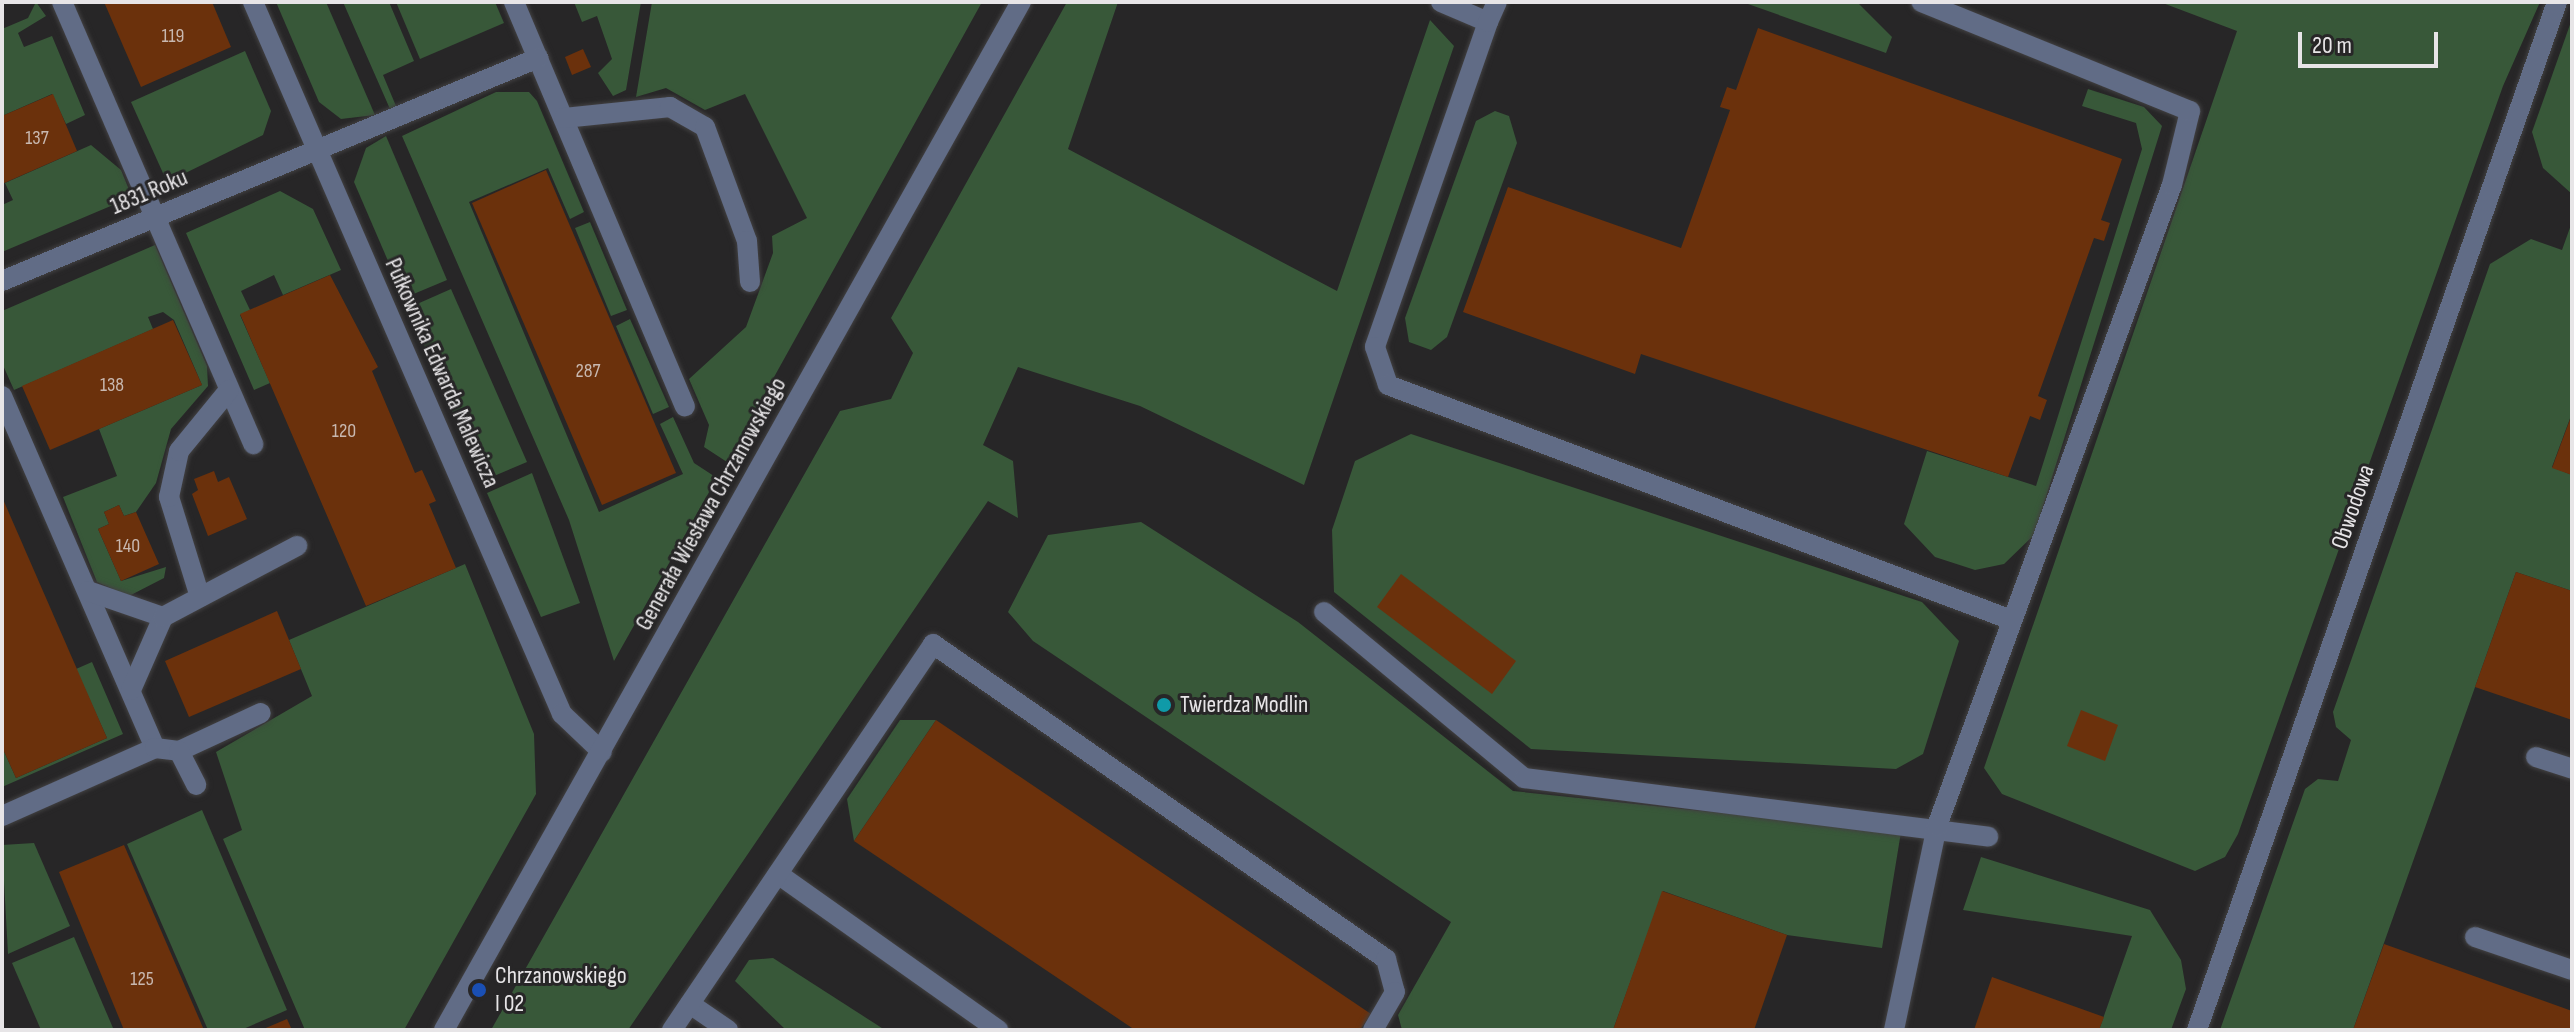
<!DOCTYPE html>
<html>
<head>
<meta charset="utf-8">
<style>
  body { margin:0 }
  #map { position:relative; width:2574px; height:1032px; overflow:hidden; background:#272627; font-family:"Sofia Sans Condensed",sans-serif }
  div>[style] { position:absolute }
  .green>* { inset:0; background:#385839 }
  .building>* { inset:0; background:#6b310c }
  .roads { filter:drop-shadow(0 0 2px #424142) drop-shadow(0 0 2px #424142) }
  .minor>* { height:20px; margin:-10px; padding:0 10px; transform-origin:10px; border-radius:10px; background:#616c86 }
  .dots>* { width:22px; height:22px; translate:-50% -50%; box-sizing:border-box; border:4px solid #272627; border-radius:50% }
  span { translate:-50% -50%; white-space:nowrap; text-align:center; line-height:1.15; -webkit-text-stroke:6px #272627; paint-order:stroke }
  .number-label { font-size:20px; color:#c8b8b0 }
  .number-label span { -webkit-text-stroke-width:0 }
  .street-label { font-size:24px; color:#e7e5e7 }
  .poi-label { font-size:24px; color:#e7e5e7 }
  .left { translate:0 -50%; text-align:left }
  .frame { position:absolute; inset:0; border:4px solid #e7e5e7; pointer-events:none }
  .scale { position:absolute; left:2298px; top:32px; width:140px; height:36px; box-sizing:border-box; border:4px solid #e7e5e7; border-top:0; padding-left:10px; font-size:24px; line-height:28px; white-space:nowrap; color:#e7e5e7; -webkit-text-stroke:6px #272627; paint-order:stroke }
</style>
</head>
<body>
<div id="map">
  <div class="green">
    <div style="clip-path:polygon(36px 2px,46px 16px,18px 33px,24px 47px,52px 36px,85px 115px,66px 124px,52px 94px,2px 116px,2px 29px,28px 18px)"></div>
    <div style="clip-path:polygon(276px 2px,326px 2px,375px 115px,341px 119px,319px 102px)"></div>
    <div style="clip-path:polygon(343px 2px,389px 2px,414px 61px,383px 75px,396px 106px,390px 109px)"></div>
    <div style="clip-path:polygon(396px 2px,495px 2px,504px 23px,420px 59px)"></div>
    <div style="clip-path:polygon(574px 2px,641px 2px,626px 90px,613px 96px,598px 73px,612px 59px,597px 16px,582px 22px)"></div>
    <div style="clip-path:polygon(652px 2px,982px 2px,727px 462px,704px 447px,709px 425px,689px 379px,746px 327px,773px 253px,772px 236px,807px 218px,745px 94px,705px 110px,666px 88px,636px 97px)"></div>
    <div style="clip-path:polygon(1067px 2px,1118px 2px,1068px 149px,1337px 291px,1430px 20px,1454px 46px,1304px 485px,1140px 406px,1018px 367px,983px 445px,1013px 461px,1018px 518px,988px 501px,628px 1030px,491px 1030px,840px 411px,891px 399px,913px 353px,891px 318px)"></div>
    <div style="clip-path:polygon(1857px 2px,1892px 37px,1886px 53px,1748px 4px)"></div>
    <div style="clip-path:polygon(2160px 2px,2540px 2px,2503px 86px,2238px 834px,2225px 857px,2195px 871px,2002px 794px,1984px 768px,2237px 31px)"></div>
    <div style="clip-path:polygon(2572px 19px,2572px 194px,2543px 168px,2532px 132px)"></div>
    <div style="clip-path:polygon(245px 51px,271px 111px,263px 135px,167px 182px,131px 102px)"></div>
    <div style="clip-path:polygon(2088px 89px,2144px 107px,2162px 126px,2034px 535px,2004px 564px,1975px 570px,1935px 557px,1904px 524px,1927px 451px,2036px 486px,2142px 149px,2136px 123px,2082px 106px)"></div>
    <div style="clip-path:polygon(496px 92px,529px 92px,537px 101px,584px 212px,570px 219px,548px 168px,469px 202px,599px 512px,683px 474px,660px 424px,673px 417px,694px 463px,717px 478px,614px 661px,569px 520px,402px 136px)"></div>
    <div style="clip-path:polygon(1495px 111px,1509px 116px,1517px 143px,1447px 337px,1431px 350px,1409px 342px,1405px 318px,1476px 121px)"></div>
    <div style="clip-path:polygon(386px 136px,447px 280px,404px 298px,354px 182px,366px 148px)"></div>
    <div style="clip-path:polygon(91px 145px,121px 170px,132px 197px,2px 252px,2px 205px,13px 200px,5px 183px)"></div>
    <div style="clip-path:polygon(280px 191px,313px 209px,341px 270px,283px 295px,274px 275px,241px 291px,250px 310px,240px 315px,270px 383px,254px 390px,186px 233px)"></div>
    <div style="clip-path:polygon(590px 222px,627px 310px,611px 316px,575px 228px)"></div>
    <div style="clip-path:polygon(2572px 222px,2572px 413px,2552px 467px,2572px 475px,2572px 591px,2516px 572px,2353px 1030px,2220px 1030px,2305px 789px,2318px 779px,2338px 781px,2351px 740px,2336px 727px,2333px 712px,2490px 264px,2531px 239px,2562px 250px)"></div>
    <div style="clip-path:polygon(155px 245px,207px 366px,208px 386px,171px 429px,156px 483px,136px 512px,124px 516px,119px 505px,104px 512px,109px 524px,98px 529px,121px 581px,166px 567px,164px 578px,129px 596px,97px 582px,63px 497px,117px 476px,99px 429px,202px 385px,174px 320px,163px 312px,148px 317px,153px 329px,14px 390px,2px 363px,2px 311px)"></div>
    <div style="clip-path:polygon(451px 289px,527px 462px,482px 481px,408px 308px)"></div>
    <div style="clip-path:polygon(630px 319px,669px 407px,653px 414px,616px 326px)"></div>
    <div style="clip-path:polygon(1411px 434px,1922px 602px,1959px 641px,1923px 754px,1896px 769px,1531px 749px,1334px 592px,1332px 530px,1355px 461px)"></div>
    <div style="clip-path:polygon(532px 473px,580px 603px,541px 617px,487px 493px)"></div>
    <div style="clip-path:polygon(1141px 522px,1298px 622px,1513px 791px,1901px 832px,1882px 948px,1787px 935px,1663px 891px,1613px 1030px,1402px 1030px,1398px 1015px,1451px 922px,1033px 641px,1008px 612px,1048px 535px)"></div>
    <div style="clip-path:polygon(465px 564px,534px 734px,536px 794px,404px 1030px,305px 1030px,223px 839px,242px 830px,216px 752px,312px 696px,289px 640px)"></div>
    <div style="clip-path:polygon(92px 662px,123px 734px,2px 787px,2px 747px,16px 778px,107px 738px,76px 669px)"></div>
    <div style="clip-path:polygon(900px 720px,936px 720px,854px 841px,847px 799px)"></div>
    <div style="clip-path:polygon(202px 810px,287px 1010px,241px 1030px,208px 1030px,127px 844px)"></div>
    <div style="clip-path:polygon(34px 843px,70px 926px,8px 954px,2px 845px)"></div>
    <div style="clip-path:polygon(1981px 857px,2150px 910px,2181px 960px,2186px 989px,2171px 1030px,2099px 1030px,2132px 936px,1963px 910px)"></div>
    <div style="clip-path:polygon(74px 937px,113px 1028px,109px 1030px,41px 1030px,12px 963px)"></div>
    <div style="clip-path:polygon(773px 958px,885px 1030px,786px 1030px,735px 981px,749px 960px)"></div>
  </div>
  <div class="building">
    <div style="clip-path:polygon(104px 2px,212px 2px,231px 47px,141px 87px)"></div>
    <div style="clip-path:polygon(1758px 28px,2122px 159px,2101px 220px,2110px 223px,2104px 241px,2094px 238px,2038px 396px,2047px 400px,2040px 420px,2030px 416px,2008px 477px,1641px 354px,1635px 374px,1463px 312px,1508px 187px,1681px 248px,1730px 110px,1720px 107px,1727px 87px,1736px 90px)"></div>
    <div style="clip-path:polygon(583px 49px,591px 67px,572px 75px,565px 57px)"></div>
    <div style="clip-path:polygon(53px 94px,77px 151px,2px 184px,2px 116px)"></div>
    <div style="clip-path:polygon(546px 170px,676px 473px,602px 505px,472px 203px)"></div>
    <div style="clip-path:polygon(330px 275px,378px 367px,372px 371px,415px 473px,422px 470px,436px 501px,429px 504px,456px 568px,366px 606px,240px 314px)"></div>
    <div style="clip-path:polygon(173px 320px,202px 385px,50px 450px,22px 386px)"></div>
    <div style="clip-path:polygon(2572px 414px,2572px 475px,2552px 468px)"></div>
    <div style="clip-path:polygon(214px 471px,218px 482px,229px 477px,247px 519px,208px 536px,192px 494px,198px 490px,194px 479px)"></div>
    <div style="clip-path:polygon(2px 497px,107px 738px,16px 778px,2px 747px)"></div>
    <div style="clip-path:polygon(119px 505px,124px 516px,136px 512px,159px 564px,121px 581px,98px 529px,109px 524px,104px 512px)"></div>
    <div style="clip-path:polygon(2516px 572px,2572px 591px,2572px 720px,2475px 687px)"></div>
    <div style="clip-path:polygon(1401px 574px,1516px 661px,1492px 694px,1377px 607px)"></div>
    <div style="clip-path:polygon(277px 611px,301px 669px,189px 717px,165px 661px)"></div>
    <div style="clip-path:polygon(2081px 710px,2118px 725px,2105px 761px,2067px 746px)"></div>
    <div style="clip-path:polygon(936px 720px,1371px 1014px,1360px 1030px,1135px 1030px,854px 841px)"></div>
    <div style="clip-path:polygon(124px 845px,204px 1030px,124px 1030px,59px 872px)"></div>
    <div style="clip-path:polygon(1662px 891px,1787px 935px,1754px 1030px,1613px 1030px)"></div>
    <div style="clip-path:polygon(2384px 944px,2572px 1011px,2572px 1030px,2353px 1030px)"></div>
    <div style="clip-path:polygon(1992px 977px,2104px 1017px,2099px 1030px,1974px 1030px)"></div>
    <div style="clip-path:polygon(287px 1019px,292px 1030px,261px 1030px)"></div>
  </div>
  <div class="roads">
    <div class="minor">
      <div style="left:62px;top:2px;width:482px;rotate:66.6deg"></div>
      <div style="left:253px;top:2px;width:776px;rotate:66.54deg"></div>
      <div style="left:562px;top:714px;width:55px;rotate:43.5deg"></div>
      <div style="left:514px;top:2px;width:439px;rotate:67.1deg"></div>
      <div style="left:1441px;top:2px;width:51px;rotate:23.1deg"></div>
      <div style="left:1488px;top:22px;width:344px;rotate:109.2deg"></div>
      <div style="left:1375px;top:347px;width:40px;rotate:71.1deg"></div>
      <div style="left:1388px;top:385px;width:664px;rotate:20.65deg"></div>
      <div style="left:1488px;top:22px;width:22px;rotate:-66deg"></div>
      <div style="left:564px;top:118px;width:107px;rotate:-5.9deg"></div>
      <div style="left:670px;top:107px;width:40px;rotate:29.7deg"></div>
      <div style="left:705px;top:127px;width:121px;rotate:69.8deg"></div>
      <div style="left:747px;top:241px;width:41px;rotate:85.8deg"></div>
      <div style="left:2px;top:281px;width:581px;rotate:-22.59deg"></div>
      <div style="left:2px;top:396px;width:384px;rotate:66.5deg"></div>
      <div style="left:155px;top:748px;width:167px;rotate:156deg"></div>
      <div style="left:88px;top:591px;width:79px;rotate:19.1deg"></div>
      <div style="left:200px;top:597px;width:105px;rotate:-107.2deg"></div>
      <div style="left:169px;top:497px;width:47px;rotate:-77.7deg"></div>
      <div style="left:179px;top:451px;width:79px;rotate:-50.7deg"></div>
      <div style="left:1324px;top:612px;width:260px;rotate:39.7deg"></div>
      <div style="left:1524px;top:778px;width:468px;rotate:7.2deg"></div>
      <div style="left:131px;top:690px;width:80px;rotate:-66.3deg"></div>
      <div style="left:163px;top:617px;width:152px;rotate:-27.9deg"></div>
      <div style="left:155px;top:748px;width:24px;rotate:7deg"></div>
      <div style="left:179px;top:751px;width:90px;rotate:-24.9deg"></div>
      <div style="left:179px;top:751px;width:38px;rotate:63deg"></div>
      <div style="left:2536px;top:757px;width:38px;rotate:18deg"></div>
      <div style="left:778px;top:874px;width:270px;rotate:35.3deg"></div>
      <div style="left:2475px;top:937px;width:102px;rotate:18.8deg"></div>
      <div style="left:690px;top:1004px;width:46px;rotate:34.4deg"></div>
      <div style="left:444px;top:1030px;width:1179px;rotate:-60.7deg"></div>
      <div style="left:672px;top:1030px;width:466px;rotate:-55.9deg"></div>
      <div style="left:933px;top:644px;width:552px;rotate:34.81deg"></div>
      <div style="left:1386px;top:959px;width:34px;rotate:75deg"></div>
      <div style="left:1395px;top:992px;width:44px;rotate:120.1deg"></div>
      <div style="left:1894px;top:1030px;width:208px;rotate:-78.1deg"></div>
      <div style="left:1937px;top:826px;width:683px;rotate:-69.87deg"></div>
      <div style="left:2172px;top:185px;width:76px;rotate:-76.3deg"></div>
      <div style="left:2190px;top:111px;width:290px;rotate:-157.9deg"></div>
      <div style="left:2197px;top:1030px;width:1089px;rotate:-70.7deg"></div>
    </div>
  </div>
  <div class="dots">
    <div style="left:1164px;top:705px;background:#0f9aa8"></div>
    <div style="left:479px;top:990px;background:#1a4fb4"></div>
  </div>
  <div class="number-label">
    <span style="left:173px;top:36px">119</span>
    <span style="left:37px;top:138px">137</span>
    <span style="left:588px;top:371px">287</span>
    <span style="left:112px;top:385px">138</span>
    <span style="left:344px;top:431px">120</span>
    <span style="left:128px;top:546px">140</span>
    <span style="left:142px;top:979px">125</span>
  </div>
  <div class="street-label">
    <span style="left:149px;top:192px;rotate:-23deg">1831 Roku</span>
    <span style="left:442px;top:373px;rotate:66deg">Pułkownika Edwarda Malewicza</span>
    <span style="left:711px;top:504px;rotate:-61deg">Generała Wiesława Chrzanowskiego</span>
    <span style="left:2353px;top:507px;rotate:-71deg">Obwodowa</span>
  </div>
  <div class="poi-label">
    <span class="left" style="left:1180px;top:705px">Twierdza Modlin</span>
    <span class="left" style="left:495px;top:990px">Chrzanowskiego<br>I 02</span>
  </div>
  <div class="frame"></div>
  <div class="scale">20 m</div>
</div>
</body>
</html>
